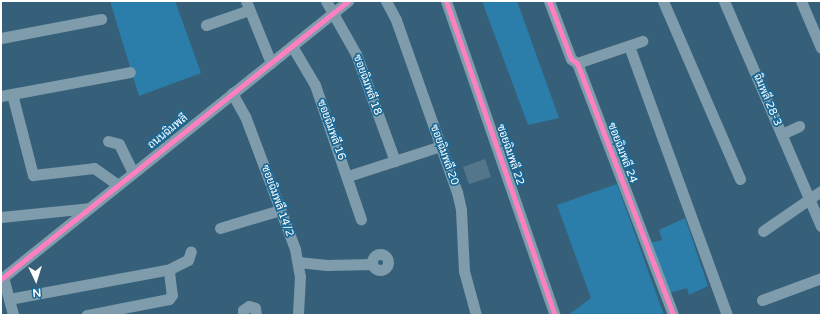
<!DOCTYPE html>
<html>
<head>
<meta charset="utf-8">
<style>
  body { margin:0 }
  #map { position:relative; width:822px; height:316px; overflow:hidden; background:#366079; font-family:"Varela Round",Sarabun,sans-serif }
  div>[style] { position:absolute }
  .green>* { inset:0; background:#2b7daa }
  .building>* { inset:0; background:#54768a }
  .minor>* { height:11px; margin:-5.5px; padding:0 5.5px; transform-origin:5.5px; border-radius:5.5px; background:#7e9cab }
  .minor>.ring { margin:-5.5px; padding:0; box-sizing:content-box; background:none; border:11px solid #7e9cab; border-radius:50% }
  .cycleway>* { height:5px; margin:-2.5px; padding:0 2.5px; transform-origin:2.5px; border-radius:2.5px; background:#ff80c0 }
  span { translate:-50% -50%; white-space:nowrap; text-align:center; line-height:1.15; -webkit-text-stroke:3.5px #196896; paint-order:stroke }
  .street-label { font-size:11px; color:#fff }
  .frame { position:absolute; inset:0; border:2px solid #fff; pointer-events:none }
  .north { position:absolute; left:16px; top:260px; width:40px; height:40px; -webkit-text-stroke:3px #196896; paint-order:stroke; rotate:176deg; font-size:11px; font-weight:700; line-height:16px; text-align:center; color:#fff }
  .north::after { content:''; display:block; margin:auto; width:14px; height:18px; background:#fff; clip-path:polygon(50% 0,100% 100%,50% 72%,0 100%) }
</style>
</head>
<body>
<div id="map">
  <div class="green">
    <div style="clip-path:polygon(110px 1px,175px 1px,201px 73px,139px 96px)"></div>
    <div style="clip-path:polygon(482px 1px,517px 1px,559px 118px,528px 125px)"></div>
    <div style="clip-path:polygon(617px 184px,664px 315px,568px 315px,591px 298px,557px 205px)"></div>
    <div style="clip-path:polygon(685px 218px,708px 286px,689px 295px,687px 288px,670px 293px,650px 243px,662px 240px,659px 230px)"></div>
  </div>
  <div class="building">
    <div style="clip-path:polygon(485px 159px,491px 177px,469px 184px,463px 167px)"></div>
  </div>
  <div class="minor">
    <div style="left:246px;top:1px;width:67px;rotate:68deg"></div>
    <div style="left:326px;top:1px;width:61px;rotate:60.5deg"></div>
    <div style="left:356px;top:54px;width:114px;rotate:70deg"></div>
    <div style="left:386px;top:1px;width:21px;rotate:62deg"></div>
    <div style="left:396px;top:20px;width:182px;rotate:70.5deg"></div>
    <div style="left:457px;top:192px;width:18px;rotate:77deg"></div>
    <div style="left:461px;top:210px;width:61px;rotate:87.2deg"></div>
    <div style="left:464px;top:271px;width:46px;rotate:74.7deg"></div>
    <div style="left:446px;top:1px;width:332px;rotate:70.9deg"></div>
    <div style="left:549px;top:1px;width:62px;rotate:69.2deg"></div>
    <div style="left:571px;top:59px;width:7px;rotate:34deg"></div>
    <div style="left:577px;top:63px;width:270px;rotate:69.1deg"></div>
    <div style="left:663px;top:1px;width:194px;rotate:66.6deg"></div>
    <div style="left:724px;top:1px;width:245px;rotate:66.7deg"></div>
    <div style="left:801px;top:1px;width:51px;rotate:66.9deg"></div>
    <div style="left:206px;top:25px;width:46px;rotate:-19.2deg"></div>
    <div style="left:1px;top:38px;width:102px;rotate:-10.8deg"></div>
    <div style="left:292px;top:46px;width:45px;rotate:59.5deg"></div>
    <div style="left:315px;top:85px;width:142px;rotate:71.1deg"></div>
    <div style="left:629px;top:46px;width:286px;rotate:70deg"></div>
    <div style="left:577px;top:63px;width:69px;rotate:-18.7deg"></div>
    <div style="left:232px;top:93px;width:26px;rotate:61deg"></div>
    <div style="left:245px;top:116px;width:142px;rotate:69.4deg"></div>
    <div style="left:295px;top:249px;width:27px;rotate:80deg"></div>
    <div style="left:300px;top:276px;width:39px;rotate:93deg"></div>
    <div style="left:12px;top:94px;width:84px;rotate:75.5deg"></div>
    <div style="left:33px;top:175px;width:61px;rotate:-6.5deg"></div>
    <div style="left:94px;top:168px;width:29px;rotate:35deg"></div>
    <div style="left:1px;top:96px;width:131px;rotate:-10.5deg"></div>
    <div style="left:782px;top:134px;width:19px;rotate:-25deg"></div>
    <div style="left:108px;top:141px;width:11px;rotate:15deg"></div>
    <div style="left:119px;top:144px;width:32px;rotate:64deg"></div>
    <div style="left:348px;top:176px;width:98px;rotate:-17.9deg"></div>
    <div style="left:1px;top:217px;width:88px;rotate:-5.8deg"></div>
    <div style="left:220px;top:228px;width:63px;rotate:-16.7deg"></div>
    <div style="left:763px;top:231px;width:70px;rotate:-34.6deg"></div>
    <div class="ring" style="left:372px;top:254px;width:5px;height:5px"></div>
    <div style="left:298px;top:262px;width:29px;rotate:6deg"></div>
    <div style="left:327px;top:265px;width:45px;rotate:-1.3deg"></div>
    <div style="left:168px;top:270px;width:22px;rotate:-27deg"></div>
    <div style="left:188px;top:260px;width:9px;rotate:-72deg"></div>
    <div style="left:3px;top:277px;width:39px;rotate:75deg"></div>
    <div style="left:1px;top:279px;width:445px;rotate:-38.7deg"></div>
    <div style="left:9px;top:299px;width:160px;rotate:-10.5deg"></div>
    <div style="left:166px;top:270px;width:4px;rotate:34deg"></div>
    <div style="left:169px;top:272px;width:23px;rotate:83deg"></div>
    <div style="left:172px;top:295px;width:5px;rotate:127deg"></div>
    <div style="left:169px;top:299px;width:84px;rotate:169deg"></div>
    <div style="left:762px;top:300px;width:63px;rotate:-20.4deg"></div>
    <div style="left:243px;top:315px;width:5px;rotate:-90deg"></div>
    <div style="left:243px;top:310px;width:7px;rotate:-34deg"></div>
    <div style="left:249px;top:306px;width:6px;rotate:18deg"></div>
    <div style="left:255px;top:308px;width:7px;rotate:82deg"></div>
  </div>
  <div class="cycleway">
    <div style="left:446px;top:1px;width:332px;rotate:70.9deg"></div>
    <div style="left:549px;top:1px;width:62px;rotate:69.2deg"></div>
    <div style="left:571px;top:59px;width:7px;rotate:34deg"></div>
    <div style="left:577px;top:63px;width:270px;rotate:69.1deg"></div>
    <div style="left:1px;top:279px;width:445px;rotate:-38.7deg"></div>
  </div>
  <div class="street-label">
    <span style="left:367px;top:85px;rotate:70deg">ซอยฉิมพลี 18</span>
    <span style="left:767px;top:100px;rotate:67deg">ฉิมพลี 28-3</span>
    <span style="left:331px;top:130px;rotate:70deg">ซอยฉิมพลี 16</span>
    <span style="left:168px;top:132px;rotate:-39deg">ถนนฉิมพลี</span>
    <span style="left:622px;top:153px;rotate:69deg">ซอยฉิมพลี 24</span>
    <span style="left:444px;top:155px;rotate:70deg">ซอยฉิมพลี 20</span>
    <span style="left:510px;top:155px;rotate:71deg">ซอยฉิมพลี 22</span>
    <span style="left:277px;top:201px;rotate:70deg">ซอยฉิมพลี 14/2</span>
  </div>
  <div class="frame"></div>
  <div class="north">N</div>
</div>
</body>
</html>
